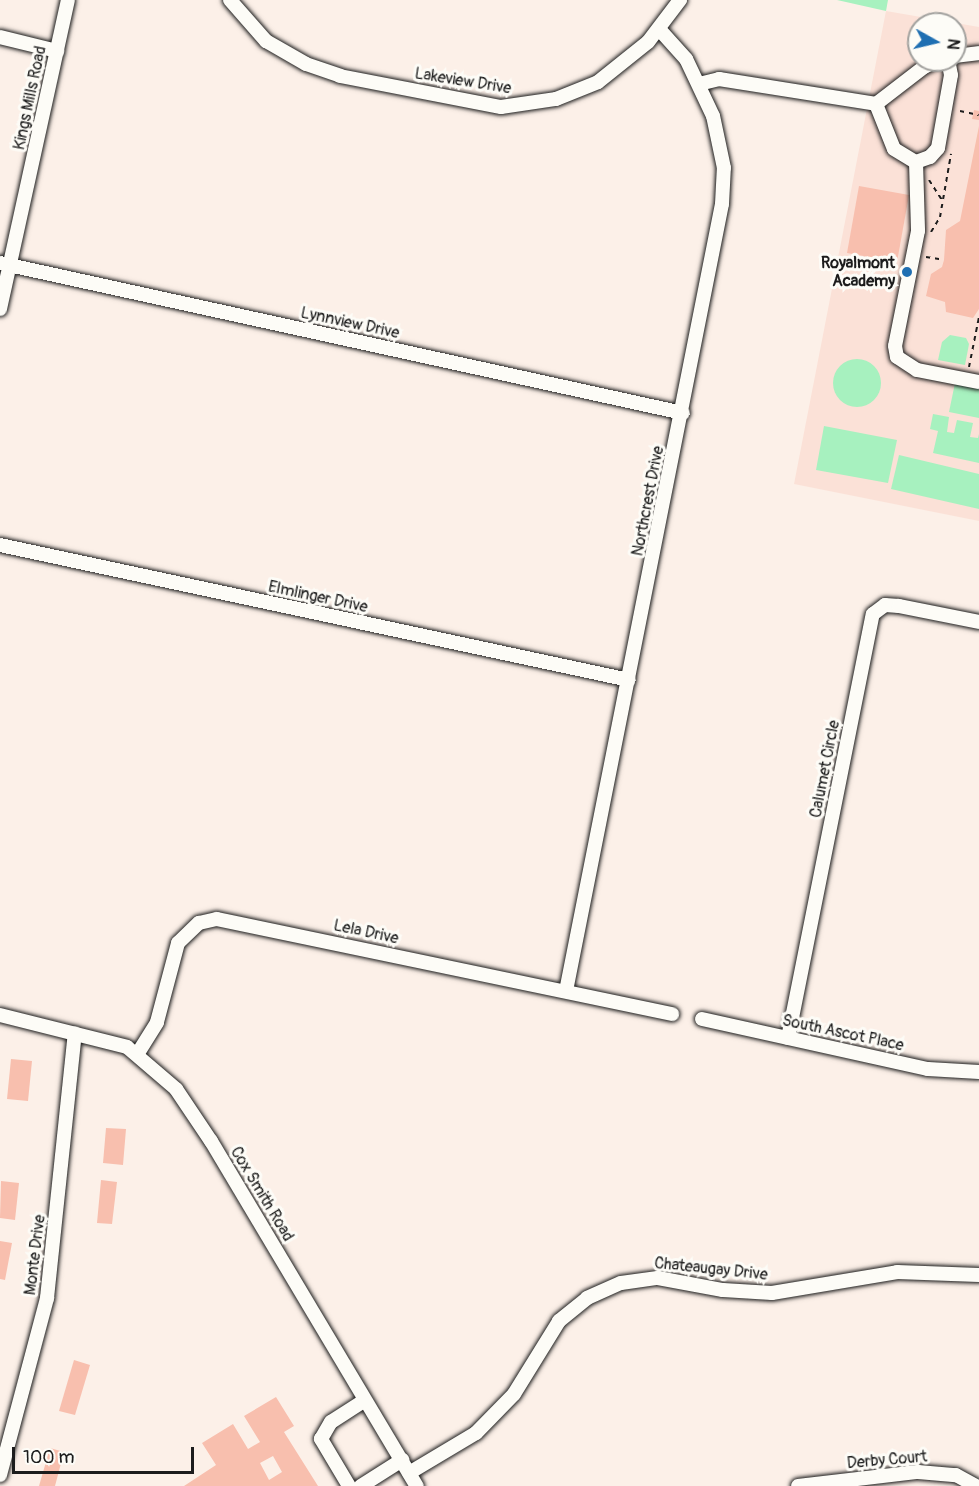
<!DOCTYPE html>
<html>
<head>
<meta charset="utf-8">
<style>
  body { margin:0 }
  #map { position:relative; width:979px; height:1486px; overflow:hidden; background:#fcf0e8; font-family:Pangolin,sans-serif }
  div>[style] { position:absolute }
  .built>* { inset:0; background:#fbe1d7 }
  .green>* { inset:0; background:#a7f1bf }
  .round { border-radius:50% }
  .building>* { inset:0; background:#f8bfae }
  .path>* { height:2px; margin-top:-1px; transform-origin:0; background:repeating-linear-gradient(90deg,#1c1c1c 0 4.5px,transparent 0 9px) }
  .roads { filter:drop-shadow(0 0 2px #1c1c1c) drop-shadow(0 0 2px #1c1c1c) }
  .minor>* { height:14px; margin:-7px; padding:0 7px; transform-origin:7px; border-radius:7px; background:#fdfcf7 }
  .dots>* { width:16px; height:16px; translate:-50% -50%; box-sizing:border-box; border:3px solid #fdfcf7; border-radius:50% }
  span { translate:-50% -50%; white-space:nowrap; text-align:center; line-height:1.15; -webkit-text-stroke:6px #fdfcf7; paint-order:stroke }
  .street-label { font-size:16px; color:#1c1c1c }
  .poi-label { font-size:16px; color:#1c1c1c; font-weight:700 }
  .right { translate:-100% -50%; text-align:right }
  .north { position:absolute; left:907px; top:12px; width:60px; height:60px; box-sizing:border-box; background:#fdfcf7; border:2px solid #a3a29f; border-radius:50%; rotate:98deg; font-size:16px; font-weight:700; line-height:24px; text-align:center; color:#1c1c1c }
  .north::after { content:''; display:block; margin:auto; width:21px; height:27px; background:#1f6fb2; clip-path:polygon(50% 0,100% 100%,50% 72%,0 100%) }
  .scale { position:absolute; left:12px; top:1447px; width:182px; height:27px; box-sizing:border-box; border:3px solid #1c1c1c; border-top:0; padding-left:8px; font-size:18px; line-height:21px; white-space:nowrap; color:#1c1c1c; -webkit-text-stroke:4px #fdfcf7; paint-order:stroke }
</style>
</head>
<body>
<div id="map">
  <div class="built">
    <div style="clip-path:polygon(evenodd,886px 11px,979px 27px,979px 521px,794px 484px,886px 11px,919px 24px,955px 24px,955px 60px,919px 60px,919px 24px)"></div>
  </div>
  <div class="green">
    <div style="clip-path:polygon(837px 0,888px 0,886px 11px)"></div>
    <div style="clip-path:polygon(950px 335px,966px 338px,969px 344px,965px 365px,938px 360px,942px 342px)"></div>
    <div class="round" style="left:833px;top:359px;width:48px;height:48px"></div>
    <div style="clip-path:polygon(955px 383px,979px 388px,979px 418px,949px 412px)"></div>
    <div style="clip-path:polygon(933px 414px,949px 417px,947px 432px,954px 433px,957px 420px,973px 423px,970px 437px,978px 438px,979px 434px,979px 463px,933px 453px,938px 431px,930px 429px)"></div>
    <div style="clip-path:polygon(824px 426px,897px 440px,888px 483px,816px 470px)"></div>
    <div style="clip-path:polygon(899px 455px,979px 474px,979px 509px,891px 489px)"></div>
  </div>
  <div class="building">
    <div style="clip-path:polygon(974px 110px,979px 111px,979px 120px,972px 119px)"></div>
    <div style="clip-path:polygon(979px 126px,979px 309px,973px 318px,946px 312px,945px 302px,926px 296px,931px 274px,942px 267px,944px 260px,946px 230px,960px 221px)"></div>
    <div style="clip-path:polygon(859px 186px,909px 195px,897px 262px,847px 253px)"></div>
    <div style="clip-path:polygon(11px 1059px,32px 1061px,28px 1101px,7px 1099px)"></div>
    <div style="clip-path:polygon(106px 1128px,126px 1129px,123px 1165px,103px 1163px)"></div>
    <div style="clip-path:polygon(101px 1180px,117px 1182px,112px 1224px,97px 1223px)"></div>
    <div style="clip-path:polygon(1px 1181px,19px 1183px,15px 1220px,0 1218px)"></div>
    <div style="clip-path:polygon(0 1241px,12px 1243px,5px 1280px,0 1279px)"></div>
    <div style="clip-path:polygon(74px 1360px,90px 1365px,75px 1415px,59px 1411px)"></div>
    <div style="clip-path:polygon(evenodd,276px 1397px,294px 1426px,284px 1432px,318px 1486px,184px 1486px,216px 1465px,202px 1443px,233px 1424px,248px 1449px,260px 1442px,244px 1416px,276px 1397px,273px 1456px,282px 1472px,269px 1480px,260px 1463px,273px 1456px)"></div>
    <div style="clip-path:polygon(50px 1448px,64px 1452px,55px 1486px,39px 1486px)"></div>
  </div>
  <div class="path">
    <div style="left:960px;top:111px;width:19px;rotate:12deg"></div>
    <div style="left:929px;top:180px;width:24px;rotate:57deg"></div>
    <div style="left:931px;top:232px;width:17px;rotate:-59deg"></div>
    <div style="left:940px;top:217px;width:64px;rotate:-80.1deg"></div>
    <div style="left:926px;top:257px;width:18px;rotate:9deg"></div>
    <div style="left:969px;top:367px;width:51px;rotate:-78.7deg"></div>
  </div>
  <div class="roads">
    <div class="minor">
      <div style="left:230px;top:0;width:55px;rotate:48.7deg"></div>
      <div style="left:266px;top:41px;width:46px;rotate:29.9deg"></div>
      <div style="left:306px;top:64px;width:36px;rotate:19deg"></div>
      <div style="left:340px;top:76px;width:164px;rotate:10.9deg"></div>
      <div style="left:501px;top:107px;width:56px;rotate:-8.3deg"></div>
      <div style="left:556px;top:99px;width:45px;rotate:-22deg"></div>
      <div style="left:598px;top:82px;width:64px;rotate:-38.7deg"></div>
      <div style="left:648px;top:42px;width:53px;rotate:-52.7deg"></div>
      <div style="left:0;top:37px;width:59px;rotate:13.8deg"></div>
      <div style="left:955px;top:56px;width:24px;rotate:-7deg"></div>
      <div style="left:699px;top:84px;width:21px;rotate:-14deg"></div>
      <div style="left:719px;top:79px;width:159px;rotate:9deg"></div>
      <div style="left:876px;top:104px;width:48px;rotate:68.2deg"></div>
      <div style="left:894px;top:149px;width:26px;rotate:31deg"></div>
      <div style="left:916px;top:162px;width:15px;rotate:-20deg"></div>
      <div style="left:930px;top:157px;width:12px;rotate:-48deg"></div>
      <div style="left:938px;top:148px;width:74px;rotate:-79.9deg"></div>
      <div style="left:951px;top:75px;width:15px;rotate:-101deg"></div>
      <div style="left:876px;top:104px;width:61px;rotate:-37.6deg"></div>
      <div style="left:924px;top:67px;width:17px;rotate:-25deg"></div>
      <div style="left:916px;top:162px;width:69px;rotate:88.3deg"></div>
      <div style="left:918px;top:231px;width:117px;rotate:101.3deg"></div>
      <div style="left:895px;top:346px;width:11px;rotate:80deg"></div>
      <div style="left:897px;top:357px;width:24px;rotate:33deg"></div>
      <div style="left:917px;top:370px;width:63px;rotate:11deg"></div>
      <div style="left:0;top:263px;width:699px;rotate:12.39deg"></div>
      <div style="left:0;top:309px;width:316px;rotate:-77.6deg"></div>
      <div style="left:0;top:545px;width:643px;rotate:12.11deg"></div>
      <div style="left:566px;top:991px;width:802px;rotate:-78.79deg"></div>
      <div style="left:722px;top:204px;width:36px;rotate:-87deg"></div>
      <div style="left:724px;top:168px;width:53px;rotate:-101.9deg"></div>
      <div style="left:713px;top:116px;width:63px;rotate:-115.3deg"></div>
      <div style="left:686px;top:59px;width:39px;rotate:-132deg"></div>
      <div style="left:0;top:1015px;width:131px;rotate:14.1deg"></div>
      <div style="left:127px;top:1047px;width:65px;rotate:40.6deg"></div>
      <div style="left:176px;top:1089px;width:63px;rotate:56.1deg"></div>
      <div style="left:211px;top:1141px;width:402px;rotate:59.2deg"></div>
      <div style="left:702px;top:1019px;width:231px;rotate:12.5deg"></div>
      <div style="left:928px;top:1069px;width:51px;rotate:3.4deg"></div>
      <div style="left:788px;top:1038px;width:432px;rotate:-78.7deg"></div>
      <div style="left:873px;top:614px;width:15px;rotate:-37deg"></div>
      <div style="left:885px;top:605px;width:14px;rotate:4deg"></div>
      <div style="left:899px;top:606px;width:82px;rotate:11.3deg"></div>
      <div style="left:138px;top:1053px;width:36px;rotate:-58deg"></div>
      <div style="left:157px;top:1022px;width:82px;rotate:-75.1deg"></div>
      <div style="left:178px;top:943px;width:29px;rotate:-44deg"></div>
      <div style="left:199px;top:923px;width:18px;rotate:-13deg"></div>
      <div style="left:217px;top:919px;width:465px;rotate:11.8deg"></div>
      <div style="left:409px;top:1473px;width:78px;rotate:-30.8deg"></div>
      <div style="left:476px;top:1433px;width:54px;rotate:-45.7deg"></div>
      <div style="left:514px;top:1394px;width:86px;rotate:-58.3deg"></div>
      <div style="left:559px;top:1321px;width:36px;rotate:-39deg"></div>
      <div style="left:587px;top:1298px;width:37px;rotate:-24deg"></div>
      <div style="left:621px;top:1283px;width:37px;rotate:-8deg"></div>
      <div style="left:658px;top:1278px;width:66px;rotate:10.5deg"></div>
      <div style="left:723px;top:1290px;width:49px;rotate:3.5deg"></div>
      <div style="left:772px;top:1293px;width:127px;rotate:-9.5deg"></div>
      <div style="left:897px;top:1272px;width:82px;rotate:2.1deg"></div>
      <div style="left:0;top:1475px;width:183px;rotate:-75.1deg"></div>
      <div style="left:47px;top:1298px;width:266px;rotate:-84deg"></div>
      <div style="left:349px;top:1486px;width:55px;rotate:-120.8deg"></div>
      <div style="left:321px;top:1439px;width:20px;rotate:-60deg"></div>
      <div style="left:331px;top:1422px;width:40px;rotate:-32.9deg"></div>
      <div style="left:361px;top:1486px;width:49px;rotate:-32.4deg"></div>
      <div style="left:798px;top:1486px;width:121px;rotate:-6.7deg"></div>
      <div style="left:918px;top:1472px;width:38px;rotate:5deg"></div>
      <div style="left:956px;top:1475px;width:23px;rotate:29deg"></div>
    </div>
  </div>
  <div class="dots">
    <div style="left:907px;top:272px;background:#1f6fb2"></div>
  </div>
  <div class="street-label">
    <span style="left:463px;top:81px;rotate:9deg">Lakeview Drive</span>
    <span style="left:30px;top:98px;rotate:-78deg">Kings Mills Road</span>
    <span style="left:350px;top:323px;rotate:12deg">Lynnview Drive</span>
    <span style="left:648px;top:501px;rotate:-79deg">Northcrest Drive</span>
    <span style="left:318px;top:597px;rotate:12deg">Elmlinger Drive</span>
    <span style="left:825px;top:769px;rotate:-79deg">Calumet Circle</span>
    <span style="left:366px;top:932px;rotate:12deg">Lela Drive</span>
    <span style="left:843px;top:1033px;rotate:12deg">South Ascot Place</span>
    <span style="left:262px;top:1194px;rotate:59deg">Cox Smith Road</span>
    <span style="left:35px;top:1255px;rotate:-83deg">Monte Drive</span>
    <span style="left:711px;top:1269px;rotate:6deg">Chateaugay Drive</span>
    <span style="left:887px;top:1460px;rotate:-5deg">Derby Court</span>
  </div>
  <div class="poi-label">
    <span class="right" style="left:895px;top:272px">Royalmont<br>Academy</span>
  </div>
  <div class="north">N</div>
  <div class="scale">100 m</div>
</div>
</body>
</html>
